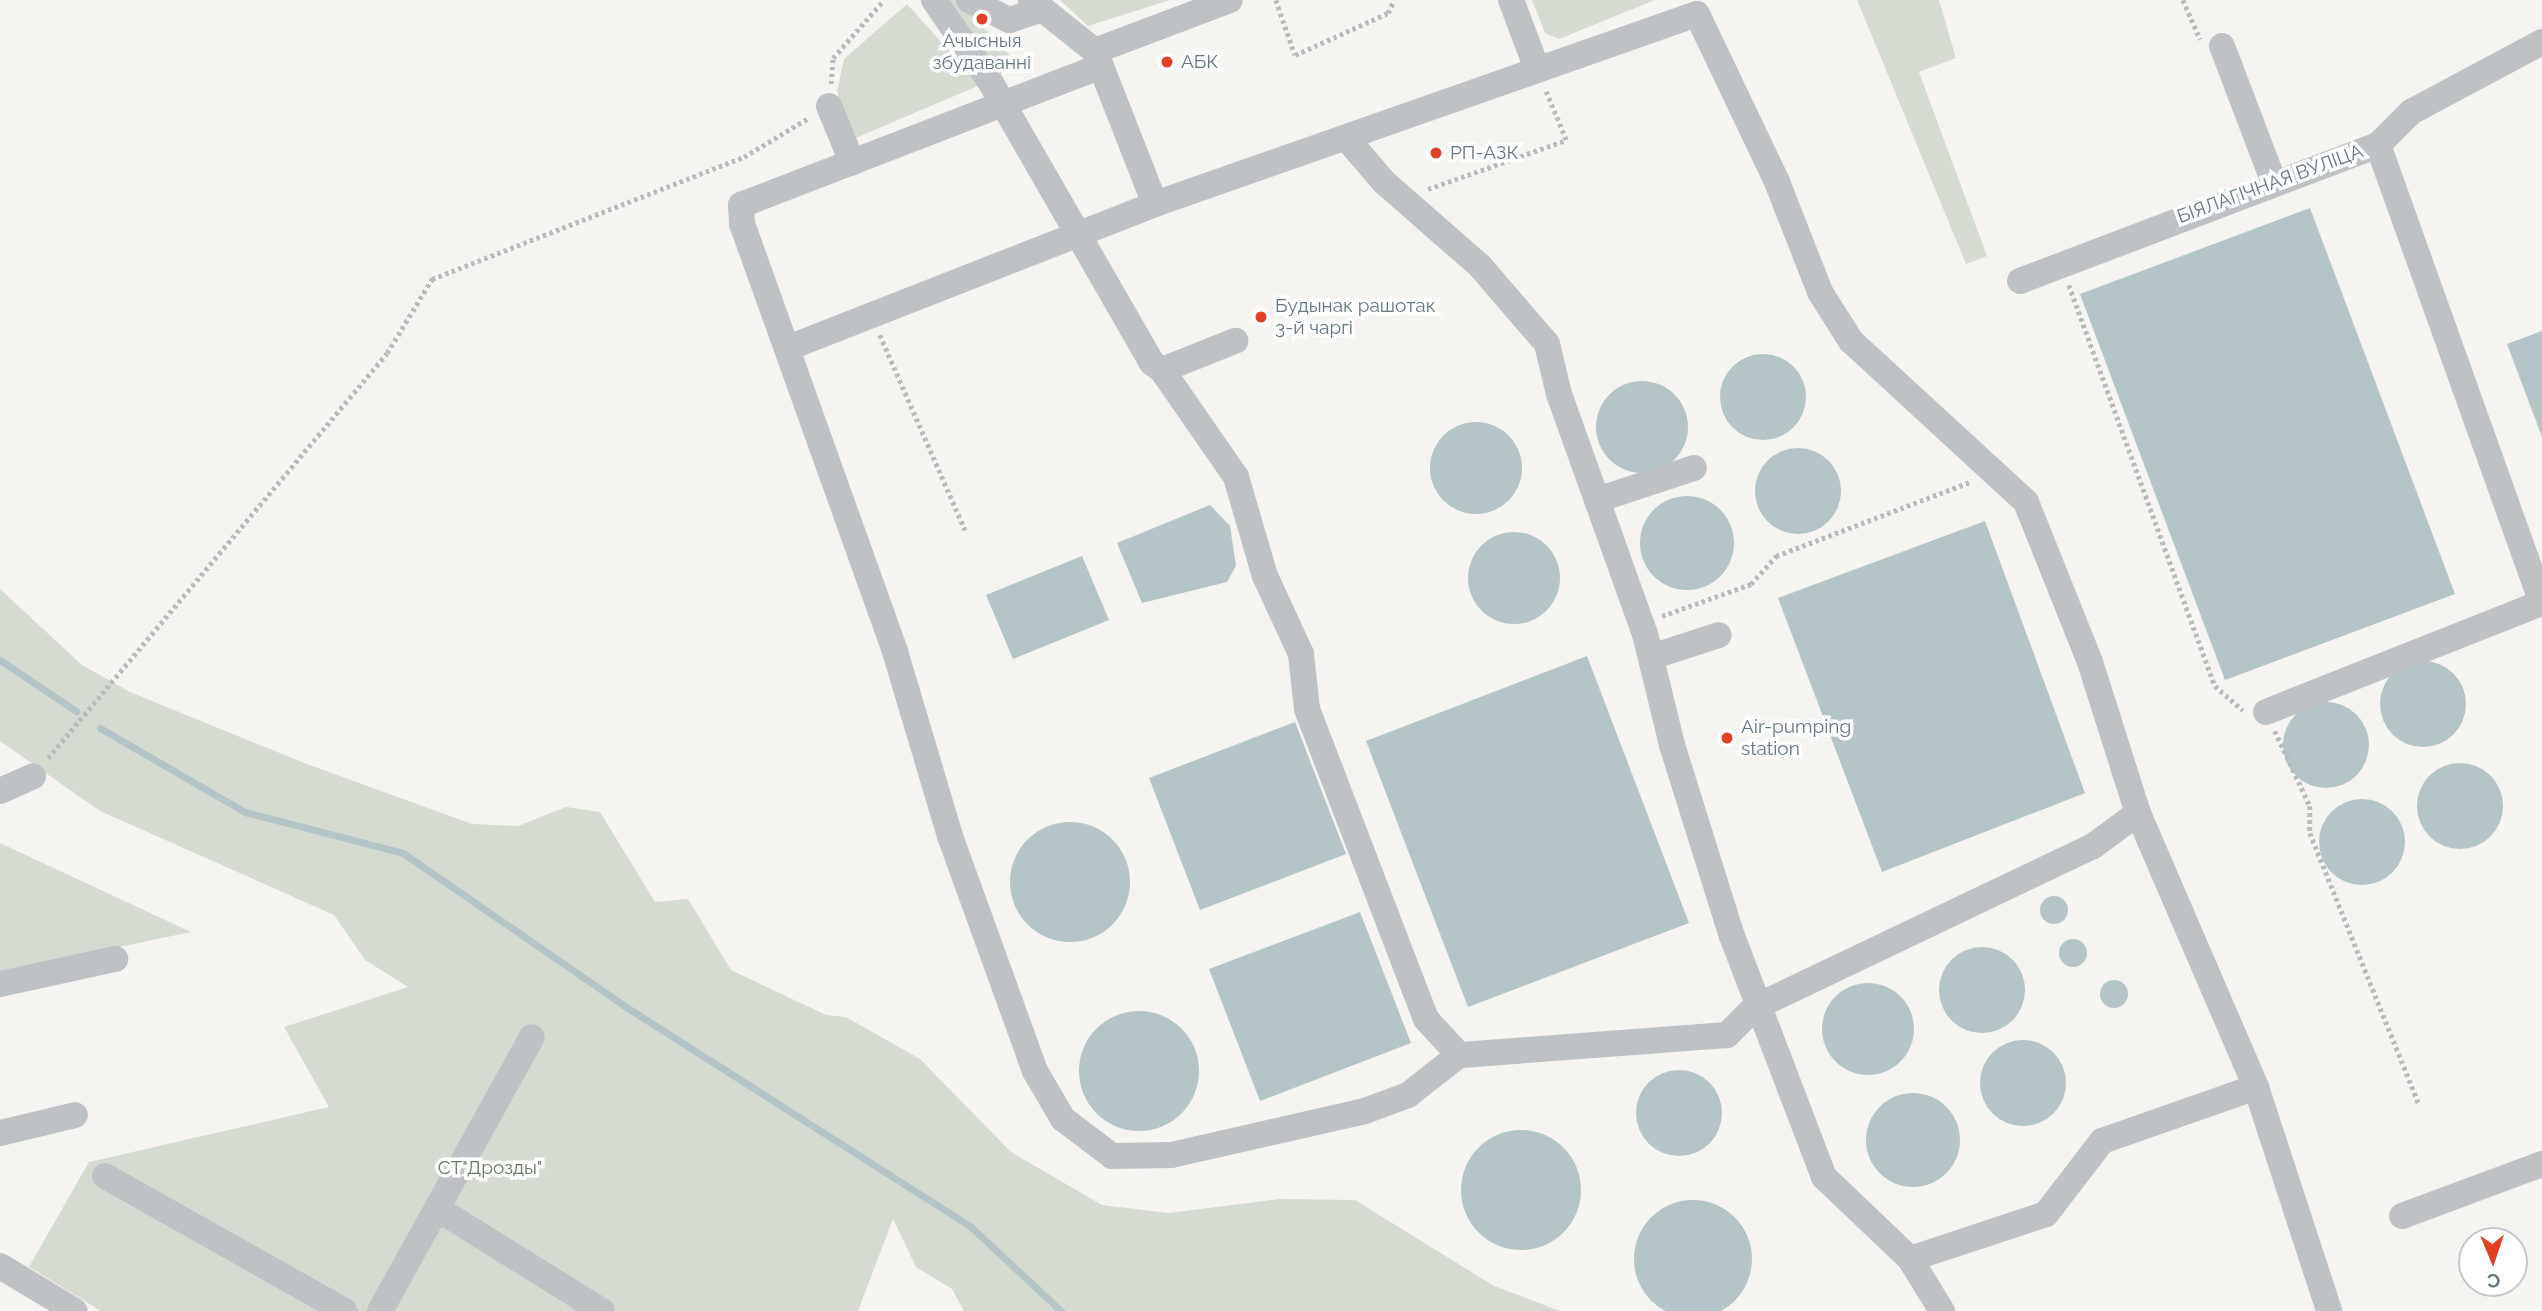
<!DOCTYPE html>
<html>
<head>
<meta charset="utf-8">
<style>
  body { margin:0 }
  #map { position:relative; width:2542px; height:1311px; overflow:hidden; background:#f5f4f1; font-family:Raleway,sans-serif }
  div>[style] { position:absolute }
  .green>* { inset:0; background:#d6dbd2 }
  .water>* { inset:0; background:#b5c4c6 }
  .round { border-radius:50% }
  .stream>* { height:7px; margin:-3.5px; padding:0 3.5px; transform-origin:3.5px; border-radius:3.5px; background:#b5c4c6 }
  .path>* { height:4.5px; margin-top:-2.25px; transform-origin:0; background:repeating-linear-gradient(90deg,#b8bbbd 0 3.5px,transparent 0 7px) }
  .minor>* { height:26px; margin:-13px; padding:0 13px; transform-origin:13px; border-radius:13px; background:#bec2c5 }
  .dots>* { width:19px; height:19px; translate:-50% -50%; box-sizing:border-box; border:4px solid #fff; border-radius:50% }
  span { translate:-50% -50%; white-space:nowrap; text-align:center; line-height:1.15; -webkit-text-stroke:7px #fff; paint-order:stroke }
  .poi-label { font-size:19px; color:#647781 }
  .left { translate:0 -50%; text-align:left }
  .street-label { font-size:19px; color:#647781 }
  .park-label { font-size:19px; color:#697963 }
  .north { position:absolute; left:2458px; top:1227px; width:70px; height:70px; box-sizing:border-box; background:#fff; border:2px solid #c1c9cd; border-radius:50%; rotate:178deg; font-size:19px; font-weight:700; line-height:28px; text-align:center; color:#647781 }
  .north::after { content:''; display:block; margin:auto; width:24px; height:32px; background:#e14025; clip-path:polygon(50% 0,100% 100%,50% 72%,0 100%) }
</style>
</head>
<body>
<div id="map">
  <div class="green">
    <div style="clip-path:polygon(942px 0,958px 0,1019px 65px,997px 75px)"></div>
    <div style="clip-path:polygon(1060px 0,1170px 0,1088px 26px)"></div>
    <div style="clip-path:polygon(1532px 0,1655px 0,1559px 39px,1545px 33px)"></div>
    <div style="clip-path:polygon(1857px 0,1939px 0,1956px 58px,1919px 72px,1987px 256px,1966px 264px)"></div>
    <div style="clip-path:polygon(907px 4px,980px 85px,851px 140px,837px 91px,844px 59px)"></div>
    <div style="clip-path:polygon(0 589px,82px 665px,130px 692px,304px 763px,472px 824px,518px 826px,566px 807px,600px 812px,655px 902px,688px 899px,731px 970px,826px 1015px,846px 1017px,920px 1059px,1011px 1152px,1102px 1205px,1169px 1213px,1279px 1199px,1355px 1200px,1494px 1286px,1560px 1311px,964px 1311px,952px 1289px,916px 1267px,893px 1219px,858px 1311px,101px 1311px,29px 1267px,89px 1162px,329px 1107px,284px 1027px,408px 987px,365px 960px,334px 915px,100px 811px,0 741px)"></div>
    <div style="clip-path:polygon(0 843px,191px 932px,0 972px)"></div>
  </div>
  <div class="water">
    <div style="clip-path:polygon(2310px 208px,2455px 594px,2225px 680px,2080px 294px)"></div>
    <div style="clip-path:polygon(2542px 331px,2542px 437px,2507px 344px)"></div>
    <div class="round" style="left:1720px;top:354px;width:86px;height:86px"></div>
    <div class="round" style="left:1596px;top:381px;width:92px;height:92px"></div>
    <div class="round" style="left:1430px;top:422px;width:92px;height:92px"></div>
    <div class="round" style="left:1755px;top:448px;width:86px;height:86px"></div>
    <div class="round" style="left:1640px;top:496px;width:94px;height:94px"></div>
    <div style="clip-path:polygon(1210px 505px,1230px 526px,1236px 566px,1227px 582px,1142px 603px,1117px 543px)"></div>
    <div style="clip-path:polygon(1985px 521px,2085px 793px,1882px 872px,1778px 598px)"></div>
    <div class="round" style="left:1468px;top:532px;width:92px;height:92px"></div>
    <div style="clip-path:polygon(1082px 556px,1109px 620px,1013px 659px,986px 595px)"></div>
    <div style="clip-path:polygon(1587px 656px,1689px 923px,1468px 1007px,1366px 741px)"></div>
    <div class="round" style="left:2380px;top:661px;width:86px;height:86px"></div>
    <div class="round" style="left:2283px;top:702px;width:86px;height:86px"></div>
    <div style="clip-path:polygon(1295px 722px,1346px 854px,1200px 910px,1149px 778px)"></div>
    <div class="round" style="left:2417px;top:763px;width:86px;height:86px"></div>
    <div class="round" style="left:2319px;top:799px;width:86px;height:86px"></div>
    <div class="round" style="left:1010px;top:822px;width:120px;height:120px"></div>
    <div class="round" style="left:2040px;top:896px;width:28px;height:28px"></div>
    <div style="clip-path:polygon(1360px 912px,1411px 1043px,1260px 1101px,1209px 969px)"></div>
    <div class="round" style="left:2059px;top:939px;width:28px;height:28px"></div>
    <div class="round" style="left:1939px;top:947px;width:86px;height:86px"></div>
    <div class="round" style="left:2100px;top:980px;width:28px;height:28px"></div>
    <div class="round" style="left:1822px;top:983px;width:92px;height:92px"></div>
    <div class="round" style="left:1079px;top:1011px;width:120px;height:120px"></div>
    <div class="round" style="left:1980px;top:1040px;width:86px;height:86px"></div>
    <div class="round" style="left:1636px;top:1070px;width:86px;height:86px"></div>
    <div class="round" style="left:1866px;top:1093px;width:94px;height:94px"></div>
    <div class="round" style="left:1461px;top:1130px;width:120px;height:120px"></div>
    <div class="round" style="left:1634px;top:1200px;width:118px;height:118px"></div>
  </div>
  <div class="stream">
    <div style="left:0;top:660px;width:92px;rotate:33.9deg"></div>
    <div style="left:100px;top:728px;width:168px;rotate:30.1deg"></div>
    <div style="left:245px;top:812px;width:163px;rotate:14.5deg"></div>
    <div style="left:403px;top:853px;width:267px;rotate:34.6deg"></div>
    <div style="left:623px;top:1005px;width:413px;rotate:32.5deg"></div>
    <div style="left:971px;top:1227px;width:123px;rotate:43deg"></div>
  </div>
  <div class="path">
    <div style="left:1276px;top:0;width:58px;rotate:70.9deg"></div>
    <div style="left:1295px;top:55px;width:102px;rotate:-24.3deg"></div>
    <div style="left:1388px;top:13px;width:14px;rotate:-65deg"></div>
    <div style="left:2183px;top:0;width:43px;rotate:66.4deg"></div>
    <div style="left:831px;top:84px;width:26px;rotate:-86deg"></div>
    <div style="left:833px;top:58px;width:77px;rotate:-48.7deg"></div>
    <div style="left:1428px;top:189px;width:146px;rotate:-19.5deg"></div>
    <div style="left:1566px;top:140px;width:55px;rotate:-112.4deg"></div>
    <div style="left:2069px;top:285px;width:427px;rotate:70deg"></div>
    <div style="left:2215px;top:686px;width:37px;rotate:41deg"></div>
    <div style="left:880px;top:335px;width:213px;rotate:66.4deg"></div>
    <div style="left:1662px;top:616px;width:95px;rotate:-19.8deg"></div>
    <div style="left:1751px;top:584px;width:38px;rotate:-48deg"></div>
    <div style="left:1776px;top:556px;width:210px;rotate:-20.9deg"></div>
    <div style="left:2275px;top:731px;width:83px;rotate:65deg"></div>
    <div style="left:2310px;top:806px;width:27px;rotate:90deg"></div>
    <div style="left:2310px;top:833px;width:292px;rotate:68.1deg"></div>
    <div style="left:48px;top:758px;width:528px;rotate:-50.07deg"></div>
    <div style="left:387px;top:353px;width:87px;rotate:-58.7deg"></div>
    <div style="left:432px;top:279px;width:335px;rotate:-21.4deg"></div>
    <div style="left:744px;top:157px;width:77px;rotate:-31.2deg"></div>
  </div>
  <div class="minor">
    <div style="left:934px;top:0;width:101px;rotate:55.5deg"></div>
    <div style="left:991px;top:83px;width:323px;rotate:60.1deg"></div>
    <div style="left:1152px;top:363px;width:12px;rotate:35deg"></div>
    <div style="left:1162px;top:370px;width:79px;rotate:-21.7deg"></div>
    <div style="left:969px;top:0;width:45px;rotate:26.6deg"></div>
    <div style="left:1009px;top:20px;width:35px;rotate:-18deg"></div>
    <div style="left:1031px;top:0;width:82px;rotate:38.6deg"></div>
    <div style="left:1095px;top:51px;width:164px;rotate:68.6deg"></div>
    <div style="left:1511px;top:0;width:71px;rotate:69.3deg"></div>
    <div style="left:2222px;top:46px;width:143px;rotate:69.2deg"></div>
    <div style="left:1095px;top:51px;width:144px;rotate:-20.7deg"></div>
    <div style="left:829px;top:106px;width:61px;rotate:67.7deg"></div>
    <div style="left:1348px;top:140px;width:55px;rotate:49.4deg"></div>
    <div style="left:1384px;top:182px;width:128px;rotate:41.2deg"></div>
    <div style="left:1480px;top:266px;width:103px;rotate:49.3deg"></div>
    <div style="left:1547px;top:344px;width:51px;rotate:76.5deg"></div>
    <div style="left:1559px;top:394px;width:255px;rotate:70.3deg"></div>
    <div style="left:1645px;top:634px;width:114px;rotate:76.3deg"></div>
    <div style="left:1672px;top:745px;width:200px;rotate:72.6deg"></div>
    <div style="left:1732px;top:936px;width:258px;rotate:69.1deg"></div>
    <div style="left:1824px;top:1177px;width:119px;rotate:43.6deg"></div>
    <div style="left:1910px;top:1259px;width:61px;rotate:58.4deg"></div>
    <div style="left:2378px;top:145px;width:486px;rotate:70.3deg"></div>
    <div style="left:2020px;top:281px;width:383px;rotate:-20.8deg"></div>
    <div style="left:2378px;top:145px;width:47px;rotate:-45deg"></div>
    <div style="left:2411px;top:112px;width:149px;rotate:-28.1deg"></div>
    <div style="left:788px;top:348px;width:394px;rotate:-21.4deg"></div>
    <div style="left:1155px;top:204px;width:574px;rotate:-19.32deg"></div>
    <div style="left:1697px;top:14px;width:186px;rotate:64.5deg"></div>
    <div style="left:1777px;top:182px;width:118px;rotate:68.6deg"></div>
    <div style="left:1820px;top:292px;width:58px;rotate:57.7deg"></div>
    <div style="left:1851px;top:341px;width:238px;rotate:42.6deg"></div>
    <div style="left:2026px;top:502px;width:172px;rotate:68.2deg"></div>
    <div style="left:2090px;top:662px;width:158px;rotate:72.4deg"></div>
    <div style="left:2138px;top:813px;width:56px;rotate:143.7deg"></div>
    <div style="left:2093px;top:846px;width:374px;rotate:154.5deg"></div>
    <div style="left:1755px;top:1007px;width:40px;rotate:135deg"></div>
    <div style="left:1727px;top:1035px;width:269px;rotate:175.7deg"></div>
    <div style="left:1459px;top:1055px;width:65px;rotate:141.9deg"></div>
    <div style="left:1408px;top:1095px;width:46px;rotate:159.6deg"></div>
    <div style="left:1365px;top:1111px;width:199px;rotate:167.2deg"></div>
    <div style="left:1171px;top:1155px;width:59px;rotate:179deg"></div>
    <div style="left:1112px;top:1156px;width:61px;rotate:-142.9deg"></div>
    <div style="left:1063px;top:1119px;width:56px;rotate:-120.3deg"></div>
    <div style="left:1035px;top:1071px;width:250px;rotate:-109.9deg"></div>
    <div style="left:950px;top:836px;width:193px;rotate:-106.6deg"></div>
    <div style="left:895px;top:651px;width:454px;rotate:-109.7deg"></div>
    <div style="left:742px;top:224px;width:19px;rotate:-93deg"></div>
    <div style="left:741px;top:205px;width:386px;rotate:-21.1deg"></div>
    <div style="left:1162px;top:370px;width:130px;rotate:55.3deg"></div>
    <div style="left:1236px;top:477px;width:103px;rotate:73.7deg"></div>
    <div style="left:1265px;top:576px;width:86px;rotate:65.2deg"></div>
    <div style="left:1301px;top:654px;width:55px;rotate:83.8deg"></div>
    <div style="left:1307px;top:709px;width:332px;rotate:69deg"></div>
    <div style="left:1426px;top:1019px;width:49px;rotate:47.5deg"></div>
    <div style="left:1597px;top:500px;width:102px;rotate:-18.3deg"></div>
    <div style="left:1651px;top:657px;width:71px;rotate:-17.9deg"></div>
    <div style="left:2266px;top:712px;width:297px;rotate:-21.6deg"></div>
    <div style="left:0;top:791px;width:36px;rotate:-24deg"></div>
    <div style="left:0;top:984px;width:118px;rotate:-12.3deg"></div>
    <div style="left:2256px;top:1087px;width:236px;rotate:71.9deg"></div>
    <div style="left:0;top:1133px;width:77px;rotate:-13.5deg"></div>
    <div style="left:105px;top:1176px;width:275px;rotate:29.4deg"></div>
    <div style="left:438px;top:1209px;width:193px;rotate:31.9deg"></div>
    <div style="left:2402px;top:1216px;width:149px;rotate:-20.4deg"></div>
    <div style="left:1910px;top:1259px;width:143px;rotate:-18.3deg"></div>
    <div style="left:2046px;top:1214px;width:92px;rotate:-52.5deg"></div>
    <div style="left:2102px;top:1141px;width:163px;rotate:-19.3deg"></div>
    <div style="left:2256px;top:1087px;width:298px;rotate:-113.3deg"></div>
    <div style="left:0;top:1266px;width:87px;rotate:31deg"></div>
    <div style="left:380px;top:1311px;width:313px;rotate:-61deg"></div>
  </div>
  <div class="dots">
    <div style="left:982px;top:19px;background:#e14025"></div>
    <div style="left:1167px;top:62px;background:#e14025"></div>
    <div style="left:1436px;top:153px;background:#e14025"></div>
    <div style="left:1261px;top:317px;background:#e14025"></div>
    <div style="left:1727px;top:738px;background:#e14025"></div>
  </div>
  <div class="poi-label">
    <span style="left:982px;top:52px">Ачысныя<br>збудаванні</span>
    <span class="left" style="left:1181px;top:62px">АБК</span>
    <span class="left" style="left:1450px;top:153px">РП-АЗК</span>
    <span class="left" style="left:1275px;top:317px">Будынак рашотак<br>3-й чаргі</span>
    <span class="left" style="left:1741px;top:738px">Air-pumping<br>station</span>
  </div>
  <div class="street-label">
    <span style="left:2270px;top:184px;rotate:-20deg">БІЯЛАГІЧНАЯ ВУЛІЦА</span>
  </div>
  <div class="park-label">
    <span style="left:490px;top:1168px">СТ"Дрозды"</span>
  </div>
  <div class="north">С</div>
</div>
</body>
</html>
